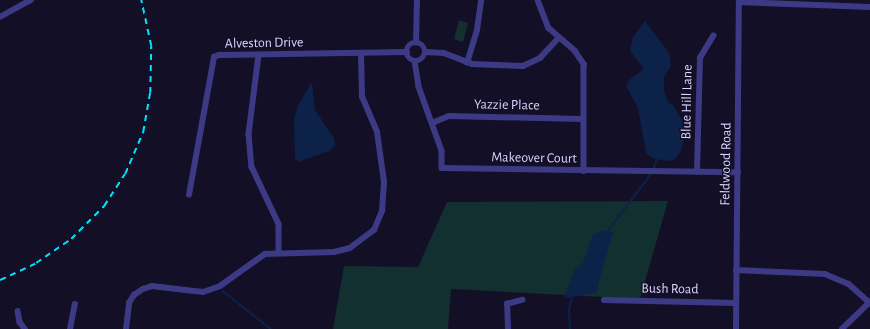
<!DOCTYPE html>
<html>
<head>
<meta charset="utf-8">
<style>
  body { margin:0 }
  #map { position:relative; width:870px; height:329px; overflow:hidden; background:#130f26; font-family:"Alegreya Sans",sans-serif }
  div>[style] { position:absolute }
  .green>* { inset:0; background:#12302f }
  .water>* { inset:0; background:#0c2248 }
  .stream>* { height:1.5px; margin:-0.75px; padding:0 0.75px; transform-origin:0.75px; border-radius:0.75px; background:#0c2248 }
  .minor>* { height:5.5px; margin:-2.75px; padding:0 2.75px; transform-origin:2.75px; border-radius:2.75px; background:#3d3a85 }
  .minor>.ring { margin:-2.75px; padding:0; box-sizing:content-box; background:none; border:5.5px solid #3d3a85; border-radius:50% }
  .rail>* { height:1.5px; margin-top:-0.75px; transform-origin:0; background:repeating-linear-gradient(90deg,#00e5ff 0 6px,transparent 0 11px) }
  span { translate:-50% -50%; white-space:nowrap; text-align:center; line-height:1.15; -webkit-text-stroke:3px #130f26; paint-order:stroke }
  .street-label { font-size:14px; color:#d9d4ff }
</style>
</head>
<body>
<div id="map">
  <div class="green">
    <div style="clip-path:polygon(459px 20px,468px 23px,463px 42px,454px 39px)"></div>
    <div style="clip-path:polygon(668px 201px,640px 299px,451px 289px,448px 329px,333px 329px,344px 266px,418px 267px,447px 202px)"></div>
  </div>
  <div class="water">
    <div style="clip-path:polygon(645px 21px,669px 53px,671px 66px,664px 77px,664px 90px,668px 102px,673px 105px,687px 128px,681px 151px,674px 160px,667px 161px,653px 158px,646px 153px,638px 108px,626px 86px,629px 80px,644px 69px,630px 51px,633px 37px)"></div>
    <div style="clip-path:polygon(312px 82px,315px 110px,334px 138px,335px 146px,329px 151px,298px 162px,295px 158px,294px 120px,298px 105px)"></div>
    <div style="clip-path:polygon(601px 231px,613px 232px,596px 293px,564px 298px,575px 269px,583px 263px,593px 234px)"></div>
  </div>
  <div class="stream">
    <div style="left:654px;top:168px;width:9px;rotate:-72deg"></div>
    <div style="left:607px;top:232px;width:74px;rotate:-52.7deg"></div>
    <div style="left:223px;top:291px;width:61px;rotate:38.4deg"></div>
    <div style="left:570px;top:329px;width:20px;rotate:-93deg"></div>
    <div style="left:569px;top:309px;width:11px;rotate:-75deg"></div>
  </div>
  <div class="minor">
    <div style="left:538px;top:0;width:30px;rotate:69deg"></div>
    <div style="left:549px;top:28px;width:35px;rotate:41deg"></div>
    <div style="left:575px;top:51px;width:16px;rotate:55deg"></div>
    <div style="left:584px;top:64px;width:107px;rotate:90deg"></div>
    <div style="left:739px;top:2px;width:131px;rotate:2.2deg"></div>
    <div style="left:0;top:17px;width:35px;rotate:-29deg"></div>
    <div style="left:416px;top:43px;width:43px;rotate:-88.7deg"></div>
    <div class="ring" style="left:407px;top:43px;width:12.5px;height:12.5px"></div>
    <div style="left:425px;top:52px;width:19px;rotate:3deg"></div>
    <div style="left:444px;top:53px;width:30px;rotate:21deg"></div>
    <div style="left:472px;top:64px;width:51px;rotate:2.2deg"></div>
    <div style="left:523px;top:66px;width:19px;rotate:-25deg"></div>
    <div style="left:540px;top:58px;width:26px;rotate:-47deg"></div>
    <div style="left:259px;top:55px;width:80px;rotate:97.2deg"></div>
    <div style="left:249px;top:134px;width:33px;rotate:85deg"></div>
    <div style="left:252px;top:167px;width:63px;rotate:64.7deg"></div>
    <div style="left:279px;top:224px;width:28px;rotate:90deg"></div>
    <div style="left:415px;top:61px;width:26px;rotate:81deg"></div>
    <div style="left:419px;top:87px;width:68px;rotate:70.2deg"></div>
    <div style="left:442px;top:151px;width:17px;rotate:90deg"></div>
    <div style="left:442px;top:168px;width:296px;rotate:0.8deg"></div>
    <div style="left:467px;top:63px;width:34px;rotate:-73deg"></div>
    <div style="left:477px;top:30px;width:30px;rotate:-82deg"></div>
    <div style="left:432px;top:123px;width:18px;rotate:-22deg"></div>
    <div style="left:449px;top:116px;width:134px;rotate:1.3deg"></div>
    <div style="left:697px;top:172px;width:114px;rotate:-88.5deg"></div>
    <div style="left:700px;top:58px;width:26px;rotate:-59deg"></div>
    <div style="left:189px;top:195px;width:140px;rotate:-79.7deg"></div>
    <div style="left:214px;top:57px;width:5px;rotate:-22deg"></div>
    <div style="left:219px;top:55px;width:188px;rotate:-0.9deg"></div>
    <div style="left:736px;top:270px;width:89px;rotate:2.6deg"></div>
    <div style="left:825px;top:274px;width:26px;rotate:23deg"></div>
    <div style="left:849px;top:284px;width:28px;rotate:42deg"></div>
    <div style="left:604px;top:300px;width:132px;rotate:1.3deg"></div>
    <div style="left:18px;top:311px;width:11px;rotate:80deg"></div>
    <div style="left:20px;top:322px;width:9px;rotate:54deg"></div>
    <div style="left:70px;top:329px;width:25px;rotate:-79deg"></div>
    <div style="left:126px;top:329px;width:26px;rotate:-83deg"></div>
    <div style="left:129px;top:303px;width:9px;rotate:-58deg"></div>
    <div style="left:134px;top:295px;width:11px;rotate:-34deg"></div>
    <div style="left:143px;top:289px;width:9px;rotate:-18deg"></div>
    <div style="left:152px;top:286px;width:51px;rotate:6.7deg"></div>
    <div style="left:203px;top:292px;width:18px;rotate:-19deg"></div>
    <div style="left:220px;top:286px;width:55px;rotate:-35.4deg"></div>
    <div style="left:265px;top:254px;width:69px;rotate:-1.7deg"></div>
    <div style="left:334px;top:252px;width:16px;rotate:-14deg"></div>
    <div style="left:350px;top:248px;width:30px;rotate:-37deg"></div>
    <div style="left:374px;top:230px;width:21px;rotate:-67deg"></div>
    <div style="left:382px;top:211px;width:29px;rotate:-86deg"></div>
    <div style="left:384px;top:182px;width:50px;rotate:-98deg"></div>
    <div style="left:377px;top:132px;width:38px;rotate:-113deg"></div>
    <div style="left:362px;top:97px;width:43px;rotate:-91.3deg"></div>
    <div style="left:508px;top:329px;width:25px;rotate:-92deg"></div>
    <div style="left:507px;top:304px;width:16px;rotate:-15deg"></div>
    <div style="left:736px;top:329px;width:329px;rotate:-89.5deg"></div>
    <div style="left:842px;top:329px;width:39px;rotate:-44deg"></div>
  </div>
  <div class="rail">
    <div style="left:0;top:280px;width:40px;rotate:-25deg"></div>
    <div style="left:36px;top:263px;width:42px;rotate:-34.4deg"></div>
    <div style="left:71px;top:239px;width:47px;rotate:-45deg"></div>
    <div style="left:104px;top:206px;width:38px;rotate:-57deg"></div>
    <div style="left:125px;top:174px;width:46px;rotate:-66.8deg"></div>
    <div style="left:143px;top:132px;width:40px;rotate:-80deg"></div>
    <div style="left:150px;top:93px;width:47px;rotate:-88.8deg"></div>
    <div style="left:151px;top:46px;width:47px;rotate:-102.3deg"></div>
  </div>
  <div class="street-label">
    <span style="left:264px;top:43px;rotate:-1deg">Alveston Drive</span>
    <span style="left:687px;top:102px;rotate:-89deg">Blue Hill Lane</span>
    <span style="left:507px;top:105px;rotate:1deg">Yazzie Place</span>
    <span style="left:534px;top:158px;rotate:1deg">Makeover Court</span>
    <span style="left:726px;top:164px;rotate:-89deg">Feldwood Road</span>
    <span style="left:670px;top:289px;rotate:1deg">Bush Road</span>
  </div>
</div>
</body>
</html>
